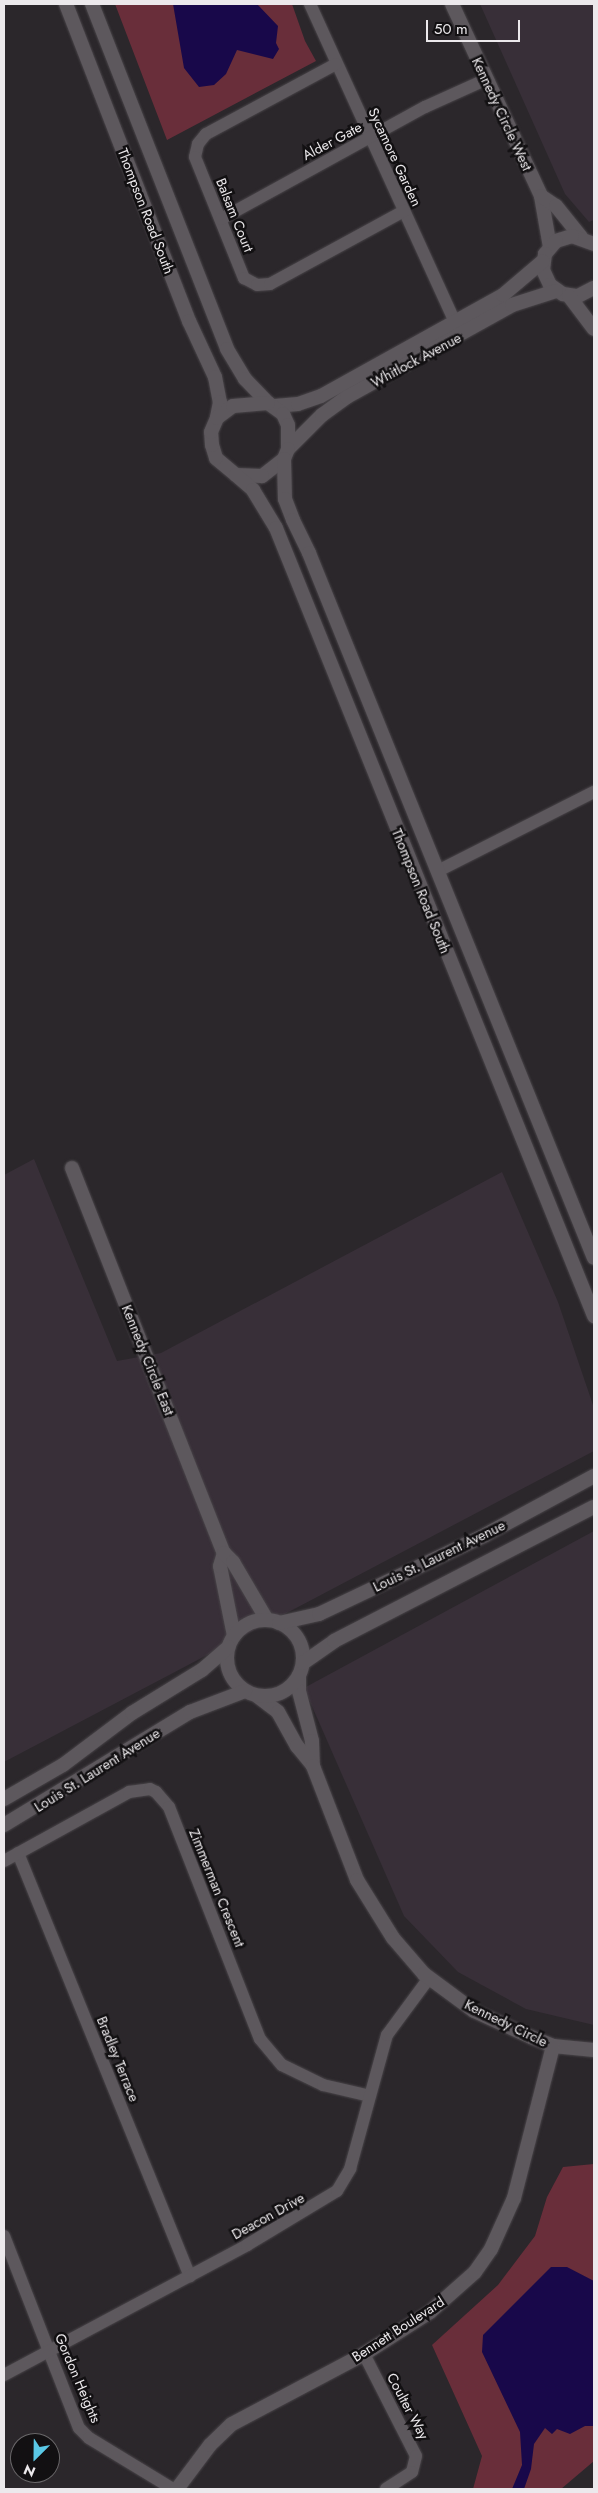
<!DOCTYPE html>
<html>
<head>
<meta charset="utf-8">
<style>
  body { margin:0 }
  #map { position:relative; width:598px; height:2493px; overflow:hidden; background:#2b272b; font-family:Jost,sans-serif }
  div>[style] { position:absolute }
  .built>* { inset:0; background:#382f38 }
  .green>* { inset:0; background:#692e3a }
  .water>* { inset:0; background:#18084a }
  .roads { filter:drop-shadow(0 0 1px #484448) drop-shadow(0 0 1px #484448) }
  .minor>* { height:12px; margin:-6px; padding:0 6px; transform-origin:6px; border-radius:6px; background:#5d585d }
  .tertiary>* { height:14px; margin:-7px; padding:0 7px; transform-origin:7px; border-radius:7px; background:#5d585d }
  .secondary>* { height:14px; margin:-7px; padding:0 7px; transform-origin:7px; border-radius:7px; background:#5d585d }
  .secondary>.ring { margin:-7px; padding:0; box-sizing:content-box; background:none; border:14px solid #5d585d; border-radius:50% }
  span { translate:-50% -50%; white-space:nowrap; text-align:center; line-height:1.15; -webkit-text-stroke:5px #121012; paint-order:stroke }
  .street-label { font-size:14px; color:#ece9ec }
  .frame { position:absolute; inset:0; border:5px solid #ece9ec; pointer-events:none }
  .north { position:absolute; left:10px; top:2433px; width:50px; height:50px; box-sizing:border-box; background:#121012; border:1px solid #696769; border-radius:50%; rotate:203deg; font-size:14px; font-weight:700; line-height:20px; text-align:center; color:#ece9ec }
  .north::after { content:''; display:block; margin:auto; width:18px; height:22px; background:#5ac8e6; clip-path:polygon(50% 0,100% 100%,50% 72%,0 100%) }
  .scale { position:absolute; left:426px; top:20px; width:94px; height:22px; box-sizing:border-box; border:2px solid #ece9ec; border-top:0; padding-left:6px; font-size:15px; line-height:18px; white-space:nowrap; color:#ece9ec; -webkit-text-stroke:4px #121012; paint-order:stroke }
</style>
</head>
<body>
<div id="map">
  <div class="built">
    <div style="clip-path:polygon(480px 4px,594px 4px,594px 220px,589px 222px,565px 194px)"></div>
    <div style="clip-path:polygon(34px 1159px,117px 1361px,161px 1353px,502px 1172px,558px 1302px,594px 1408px,594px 1451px,4px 1762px,4px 1175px)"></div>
    <div style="clip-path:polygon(594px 1531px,594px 2025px,526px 2009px,458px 1972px,404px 1916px,304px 1688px)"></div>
  </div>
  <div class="green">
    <div style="clip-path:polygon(115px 4px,292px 4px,305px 41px,316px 61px,167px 140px)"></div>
    <div style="clip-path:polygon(594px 2164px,594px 2461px,561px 2489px,473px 2489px,482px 2456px,432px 2345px,498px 2285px,535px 2236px,547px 2197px,563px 2167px)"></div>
  </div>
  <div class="water">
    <div style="clip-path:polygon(173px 4px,257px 4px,278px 26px,276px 43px,279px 49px,273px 59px,237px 50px,226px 74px,214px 85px,199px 87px,184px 68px)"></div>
    <div style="clip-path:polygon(551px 2267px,567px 2267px,594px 2281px,594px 2426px,585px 2426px,570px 2434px,557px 2429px,552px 2434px,545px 2428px,534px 2444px,531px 2469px,524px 2489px,512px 2489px,522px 2465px,520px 2432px,482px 2352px,483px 2335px)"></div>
  </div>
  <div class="roads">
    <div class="minor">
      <div style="left:310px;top:4px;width:357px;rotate:65.5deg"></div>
      <div style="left:336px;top:64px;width:148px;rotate:151.7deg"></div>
      <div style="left:206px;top:134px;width:13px;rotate:129deg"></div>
      <div style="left:198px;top:144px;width:13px;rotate:103deg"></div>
      <div style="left:195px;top:157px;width:131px;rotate:68deg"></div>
      <div style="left:244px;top:278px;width:15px;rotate:28deg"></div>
      <div style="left:257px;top:285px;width:13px;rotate:-4deg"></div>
      <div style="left:270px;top:284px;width:153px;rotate:-28.6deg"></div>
      <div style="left:221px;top:219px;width:233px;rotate:-28.8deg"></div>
      <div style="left:425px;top:107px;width:68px;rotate:-24.3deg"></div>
      <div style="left:438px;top:871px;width:175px;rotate:-26.9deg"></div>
      <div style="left:18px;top:1853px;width:457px;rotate:67.9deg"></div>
      <div style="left:4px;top:1861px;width:143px;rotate:-28.9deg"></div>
      <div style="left:129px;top:1792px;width:21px;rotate:-8deg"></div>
      <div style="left:150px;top:1789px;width:7px;rotate:27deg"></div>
      <div style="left:156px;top:1792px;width:20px;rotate:49deg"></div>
      <div style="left:169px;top:1807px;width:249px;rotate:68.6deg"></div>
      <div style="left:260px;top:2039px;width:34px;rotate:50deg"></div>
      <div style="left:282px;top:2065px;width:46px;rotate:26deg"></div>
      <div style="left:323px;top:2085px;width:48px;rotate:13.2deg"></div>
      <div style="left:4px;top:2236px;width:206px;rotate:68.7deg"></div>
      <div style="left:79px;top:2428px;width:14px;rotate:45deg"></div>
      <div style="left:89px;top:2438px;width:98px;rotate:31.3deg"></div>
      <div style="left:364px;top:2354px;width:114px;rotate:63deg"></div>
      <div style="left:416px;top:2456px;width:16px;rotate:104deg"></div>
      <div style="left:412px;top:2472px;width:31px;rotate:147deg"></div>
      <div style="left:4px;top:2375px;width:276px;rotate:-28.1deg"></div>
      <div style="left:247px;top:2245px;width:105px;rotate:-31deg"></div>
      <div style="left:337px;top:2191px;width:26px;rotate:-59deg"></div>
      <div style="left:350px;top:2169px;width:139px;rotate:-74.6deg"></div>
      <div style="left:387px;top:2035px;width:71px;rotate:-53.6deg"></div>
    </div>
    <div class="tertiary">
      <div style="left:452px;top:4px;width:212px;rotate:65.1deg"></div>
      <div style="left:541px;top:196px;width:52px;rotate:80deg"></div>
      <div style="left:541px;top:196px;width:18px;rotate:34deg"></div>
      <div style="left:556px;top:206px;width:40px;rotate:51deg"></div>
      <div style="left:594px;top:244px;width:23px;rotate:-160deg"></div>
      <div style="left:572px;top:236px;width:17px;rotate:163deg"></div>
      <div style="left:556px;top:241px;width:17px;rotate:130deg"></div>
      <div style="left:545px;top:254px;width:16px;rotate:97deg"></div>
      <div style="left:543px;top:270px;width:17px;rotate:65deg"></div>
      <div style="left:550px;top:285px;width:16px;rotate:35deg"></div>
      <div style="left:563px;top:294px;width:15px;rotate:8deg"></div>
      <div style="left:578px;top:296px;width:18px;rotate:-27deg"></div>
      <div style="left:569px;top:296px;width:41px;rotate:52.9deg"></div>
      <div style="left:275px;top:406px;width:23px;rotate:-5deg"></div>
      <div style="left:298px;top:404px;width:24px;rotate:-19deg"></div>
      <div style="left:321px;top:396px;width:208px;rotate:-29deg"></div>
      <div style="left:503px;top:295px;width:52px;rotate:-40.4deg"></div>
      <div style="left:288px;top:449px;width:48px;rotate:-45deg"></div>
      <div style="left:322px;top:415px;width:31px;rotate:-36deg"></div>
      <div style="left:347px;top:397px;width:189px;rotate:-29.1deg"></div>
      <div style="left:512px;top:305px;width:46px;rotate:-17.7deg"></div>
      <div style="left:72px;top:1168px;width:414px;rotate:68.5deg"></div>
      <div style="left:234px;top:1636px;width:71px;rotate:-101.3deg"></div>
      <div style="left:220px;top:1566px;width:14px;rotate:-73deg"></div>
      <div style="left:224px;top:1553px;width:13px;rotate:45deg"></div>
      <div style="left:233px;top:1562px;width:67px;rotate:59.6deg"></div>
      <div style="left:299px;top:1675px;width:16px;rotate:90deg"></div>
      <div style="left:299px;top:1691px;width:52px;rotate:75.4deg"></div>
      <div style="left:312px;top:1741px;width:25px;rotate:88deg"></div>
      <div style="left:257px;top:1696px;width:26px;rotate:37deg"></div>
      <div style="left:278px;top:1712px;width:39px;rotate:61deg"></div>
      <div style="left:297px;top:1746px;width:26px;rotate:51deg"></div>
      <div style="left:313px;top:1766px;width:122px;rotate:68.9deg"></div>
      <div style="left:357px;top:1880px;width:68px;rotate:58.2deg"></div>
      <div style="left:393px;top:1938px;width:48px;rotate:49.3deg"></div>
      <div style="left:424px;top:1974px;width:62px;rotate:36.5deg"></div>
      <div style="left:474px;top:2011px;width:63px;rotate:24.5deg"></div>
      <div style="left:531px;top:2037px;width:24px;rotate:22deg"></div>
      <div style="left:553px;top:2046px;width:41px;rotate:5.6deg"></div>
      <div style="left:177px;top:2489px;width:55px;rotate:-53.1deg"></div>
      <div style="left:210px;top:2445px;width:30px;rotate:-44deg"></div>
      <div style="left:232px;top:2424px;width:149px;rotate:-27.9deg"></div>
      <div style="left:364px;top:2354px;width:78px;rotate:-32.5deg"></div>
      <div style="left:430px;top:2312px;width:60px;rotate:-41.6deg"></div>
      <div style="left:475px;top:2272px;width:28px;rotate:-55deg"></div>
      <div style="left:491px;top:2249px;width:56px;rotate:-65.7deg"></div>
      <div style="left:514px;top:2198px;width:157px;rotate:-75.6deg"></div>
    </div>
    <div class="secondary">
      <div style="left:66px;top:4px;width:340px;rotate:68.8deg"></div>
      <div style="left:189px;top:321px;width:62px;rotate:65.1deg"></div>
      <div style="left:215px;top:377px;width:25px;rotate:79deg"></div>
      <div style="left:220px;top:402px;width:16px;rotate:101deg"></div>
      <div style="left:92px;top:4px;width:370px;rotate:68.6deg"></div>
      <div style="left:227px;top:349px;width:35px;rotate:59deg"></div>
      <div style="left:245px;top:379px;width:33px;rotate:46deg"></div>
      <div style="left:268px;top:403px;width:19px;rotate:36deg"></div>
      <div style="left:283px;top:414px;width:12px;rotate:66deg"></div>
      <div style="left:288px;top:425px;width:24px;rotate:90deg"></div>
      <div style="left:288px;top:449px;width:11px;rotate:112deg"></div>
      <div style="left:284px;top:459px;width:28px;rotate:142deg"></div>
      <div style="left:262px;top:476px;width:26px;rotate:-178deg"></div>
      <div style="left:236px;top:475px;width:26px;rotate:-140deg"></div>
      <div style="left:216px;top:458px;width:14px;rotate:-107deg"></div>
      <div style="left:212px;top:445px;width:13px;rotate:-94deg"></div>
      <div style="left:211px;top:432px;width:15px;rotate:-67deg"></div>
      <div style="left:217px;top:418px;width:20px;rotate:-37deg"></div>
      <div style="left:233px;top:406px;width:35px;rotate:-5deg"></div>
      <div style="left:284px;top:459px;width:40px;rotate:88.6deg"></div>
      <div style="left:285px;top:499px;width:22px;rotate:69deg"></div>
      <div style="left:293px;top:520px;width:37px;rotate:64deg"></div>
      <div style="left:309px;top:553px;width:760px;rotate:67.99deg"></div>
      <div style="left:236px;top:475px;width:23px;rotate:41deg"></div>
      <div style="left:253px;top:490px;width:44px;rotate:58.8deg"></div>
      <div style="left:276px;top:528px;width:850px;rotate:68.02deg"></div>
      <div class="ring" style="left:227px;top:1620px;width:62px;height:62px"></div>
      <div style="left:279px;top:1623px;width:41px;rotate:-12.7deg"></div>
      <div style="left:319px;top:1614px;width:184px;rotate:-25.4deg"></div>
      <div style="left:485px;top:1535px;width:124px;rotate:-28.4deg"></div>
      <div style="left:303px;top:1663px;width:38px;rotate:-35deg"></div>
      <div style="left:334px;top:1641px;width:292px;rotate:-27.3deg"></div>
      <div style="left:4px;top:1799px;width:68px;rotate:-30deg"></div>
      <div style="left:63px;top:1765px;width:86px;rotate:-37deg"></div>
      <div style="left:132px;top:1713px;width:82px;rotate:-31.6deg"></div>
      <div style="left:202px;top:1670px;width:35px;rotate:-41deg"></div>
      <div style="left:4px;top:1825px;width:218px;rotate:-31.3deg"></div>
      <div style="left:190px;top:1712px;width:59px;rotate:-20.9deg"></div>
    </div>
  </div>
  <div class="street-label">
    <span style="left:502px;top:114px;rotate:65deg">Kennedy Circle West</span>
    <span style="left:332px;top:141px;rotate:-28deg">Alder Gate</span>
    <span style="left:395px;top:157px;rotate:65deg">Sycamore Garden</span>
    <span style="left:146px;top:211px;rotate:69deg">Thompson Road South</span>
    <span style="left:235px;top:215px;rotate:68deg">Balsam Court</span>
    <span style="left:416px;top:360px;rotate:-28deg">Whitlock Avenue</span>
    <span style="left:421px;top:891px;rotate:68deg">Thompson Road South</span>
    <span style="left:148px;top:1360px;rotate:68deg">Kennedy Circle East</span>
    <span style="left:439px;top:1556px;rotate:-26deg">Louis St. Laurent Avenue</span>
    <span style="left:97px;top:1770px;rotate:-32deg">Louis St. Laurent Avenue</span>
    <span style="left:217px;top:1888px;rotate:68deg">Zimmerman Crescent</span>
    <span style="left:506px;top:2023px;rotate:26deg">Kennedy Circle</span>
    <span style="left:118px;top:2059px;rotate:68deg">Bradley Terrace</span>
    <span style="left:268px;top:2216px;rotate:-29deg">Deacon Drive</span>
    <span style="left:398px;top:2329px;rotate:-33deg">Bennett Boulevard</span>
    <span style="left:78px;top:2378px;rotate:67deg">Gordon Heights</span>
    <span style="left:408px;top:2406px;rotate:62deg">Coulter Way</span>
  </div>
  <div class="frame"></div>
  <div class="north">N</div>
  <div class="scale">50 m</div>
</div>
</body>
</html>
